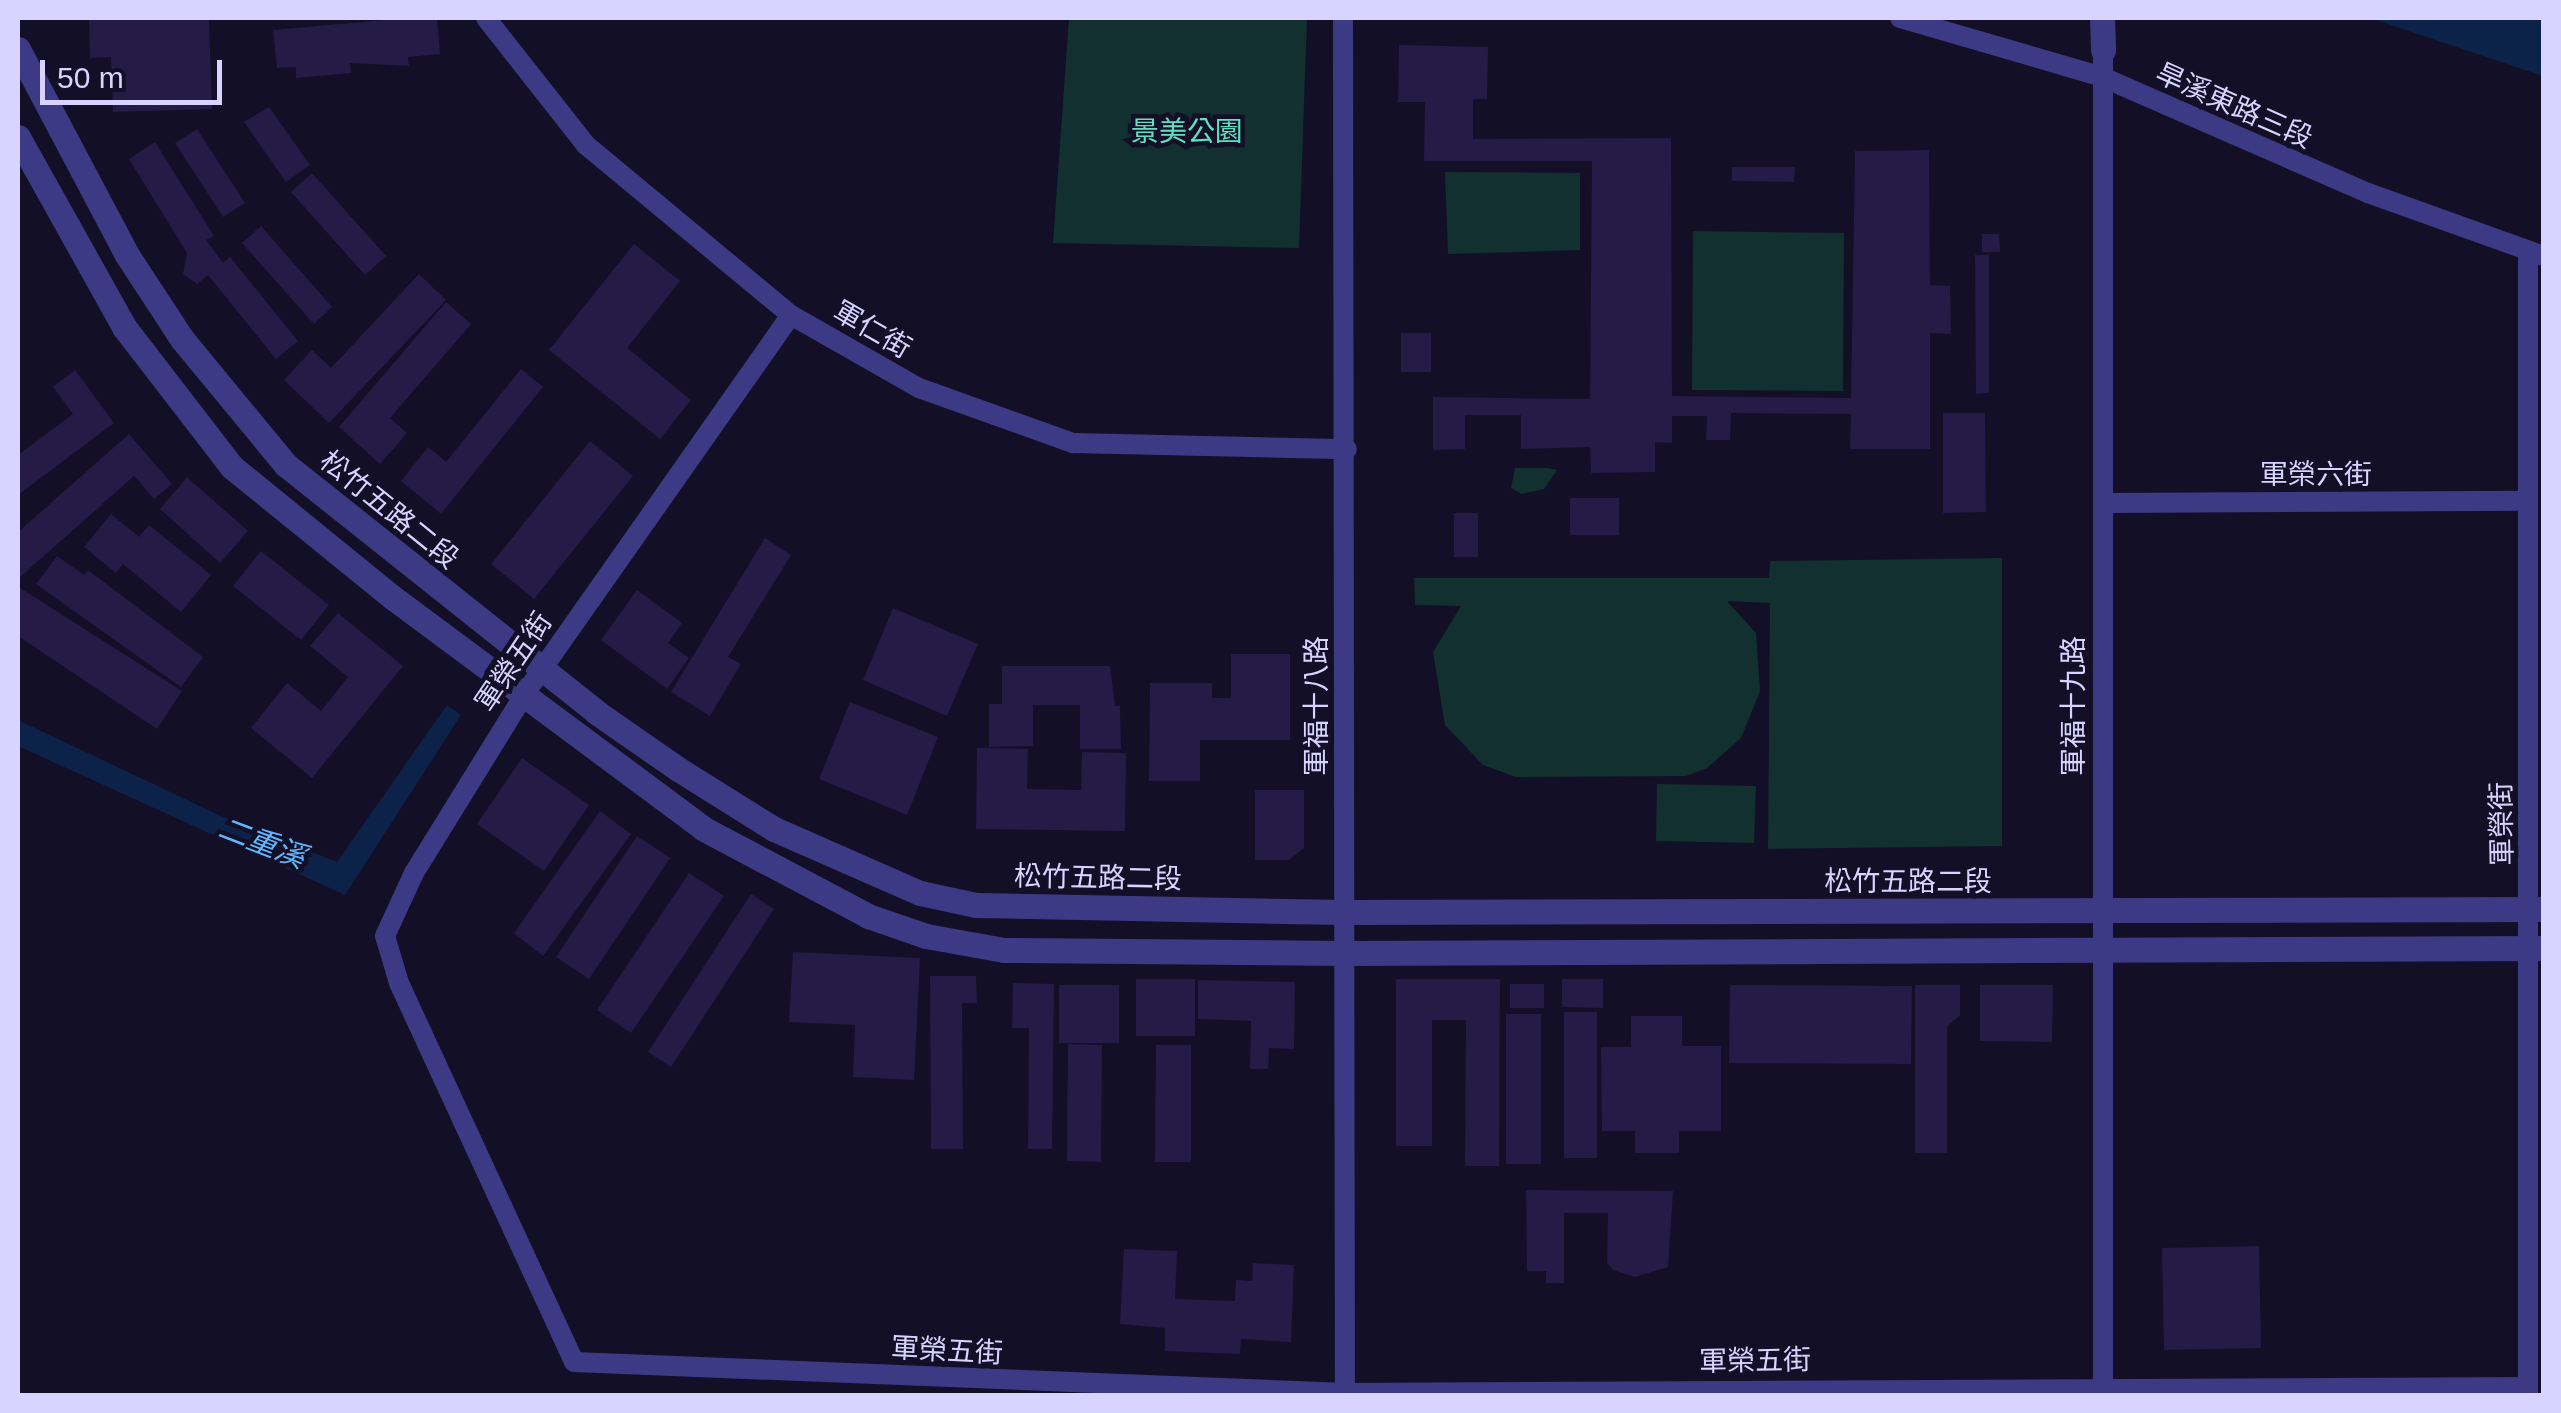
<!DOCTYPE html>
<html>
<head>
<meta charset="utf-8">
<style>
  body { margin:0 }
  #map { position:relative; width:2561px; height:1413px; overflow:hidden; background:#130f26; font-family:Helvetica,"Noto Sans TC",sans-serif }
  div>[style] { position:absolute }
  .green>* { inset:0; background:#12302f }
  .water>* { inset:0; background:#0c2248 }
  .building>* { inset:0; background:#241b47 }
  .minor>* { height:20px; margin:-10px; padding:0 10px; transform-origin:10px; border-radius:10px; background:#3d3a85 }
  .tertiary>* { height:25px; margin:-12.5px; padding:0 12.5px; transform-origin:12.5px; border-radius:12.5px; background:#3d3a85 }
  span { translate:-50% -50%; white-space:nowrap; text-align:center; line-height:1.15; -webkit-text-stroke:9px #130f26; paint-order:stroke }
  .street-label { font-size:28px; color:#d9d4ff }
  .park-label { font-size:28px; color:#5fe0c0 }
  .water-label { font-size:30px; color:#62b6ff; font-style:italic }
  .frame { position:absolute; inset:0; border:20px solid #d9d4ff; pointer-events:none }
  .scale { position:absolute; left:40px; top:60px; width:182px; height:45px; box-sizing:border-box; border:5px solid #d9d4ff; border-top:0; padding-left:12px; font-size:30px; line-height:35px; white-space:nowrap; color:#d9d4ff; -webkit-text-stroke:8px #130f26; paint-order:stroke }
</style>
</head>
<body>
<div id="map">
  <div class="green">
    <div style="clip-path:polygon(1069px 18px,1307px 18px,1299px 248px,1053px 243px)"></div>
    <div style="clip-path:polygon(1445px 172px,1580px 173px,1580px 250px,1448px 254px)"></div>
    <div style="clip-path:polygon(1693px 231px,1844px 233px,1843px 391px,1692px 390px)"></div>
    <div style="clip-path:polygon(1515px 468px,1548px 468px,1557px 470px,1544px 489px,1522px 494px,1511px 488px)"></div>
    <div style="clip-path:polygon(2002px 558px,2002px 846px,1768px 849px,1770px 603px,1727px 601px,1756px 633px,1760px 691px,1741px 738px,1707px 768px,1686px 776px,1516px 777px,1483px 765px,1445px 725px,1433px 652px,1461px 606px,1415px 605px,1414px 578px,1769px 578px,1770px 561px)"></div>
    <div style="clip-path:polygon(1657px 784px,1756px 786px,1754px 843px,1656px 841px)"></div>
  </div>
  <div class="water">
    <div style="clip-path:polygon(2370px 18px,2543px 18px,2543px 76px)"></div>
    <div style="clip-path:polygon(447px 705px,461px 715px,345px 895px,18px 746px,18px 720px,221px 816px,337px 862px)"></div>
  </div>
  <div class="building">
    <div style="clip-path:polygon(209px 18px,212px 109px,113px 112px,111px 57px,90px 58px,89px 20px)"></div>
    <div style="clip-path:polygon(407px 18px,437px 18px,440px 54px,408px 57px,409px 66px,350px 63px,351px 73px,296px 78px,296px 67px,277px 68px,273px 30px)"></div>
    <div style="clip-path:polygon(1399px 45px,1488px 47px,1487px 99px,1473px 99px,1473px 139px,1671px 138px,1672px 396px,1851px 398px,1855px 151px,1929px 150px,1930px 285px,1950px 286px,1951px 334px,1930px 333px,1930px 449px,1850px 449px,1851px 414px,1731px 413px,1730px 440px,1706px 440px,1707px 416px,1672px 416px,1672px 443px,1655px 442px,1655px 472px,1591px 473px,1590px 447px,1521px 449px,1521px 415px,1465px 415px,1465px 449px,1433px 450px,1433px 397px,1590px 399px,1592px 161px,1424px 161px,1425px 102px,1398px 102px)"></div>
    <div style="clip-path:polygon(269px 107px,310px 165px,286px 182px,244px 122px)"></div>
    <div style="clip-path:polygon(197px 129px,245px 203px,223px 217px,175px 143px)"></div>
    <div style="clip-path:polygon(155px 142px,214px 236px,206px 240px,223px 263px,230px 257px,298px 341px,276px 359px,208px 275px,197px 284px,183px 274px,187px 253px,129px 159px)"></div>
    <div style="clip-path:polygon(1732px 167px,1795px 167px,1794px 182px,1732px 181px)"></div>
    <div style="clip-path:polygon(312px 173px,386px 256px,365px 275px,291px 192px)"></div>
    <div style="clip-path:polygon(261px 226px,332px 307px,314px 324px,242px 243px)"></div>
    <div style="clip-path:polygon(1982px 234px,1999px 234px,2000px 252px,1982px 252px)"></div>
    <div style="clip-path:polygon(634px 244px,680px 281px,627px 348px,691px 400px,660px 439px,549px 350px)"></div>
    <div style="clip-path:polygon(1975px 255px,1989px 255px,1989px 393px,1976px 394px)"></div>
    <div style="clip-path:polygon(419px 274px,446px 300px,329px 423px,284px 380px,312px 350px,331px 368px)"></div>
    <div style="clip-path:polygon(446px 302px,471px 324px,390px 418px,407px 433px,380px 464px,339px 427px)"></div>
    <div style="clip-path:polygon(1401px 333px,1431px 333px,1431px 372px,1401px 372px)"></div>
    <div style="clip-path:polygon(521px 369px,543px 387px,441px 514px,401px 481px,428px 447px,446px 462px)"></div>
    <div style="clip-path:polygon(75px 370px,114px 423px,18px 495px,18px 455px,73px 414px,53px 387px)"></div>
    <div style="clip-path:polygon(1943px 413px,1985px 413px,1986px 512px,1943px 513px)"></div>
    <div style="clip-path:polygon(129px 434px,172px 484px,154px 499px,134px 476px,18px 579px,18px 532px)"></div>
    <div style="clip-path:polygon(590px 441px,633px 476px,534px 599px,491px 564px)"></div>
    <div style="clip-path:polygon(187px 477px,248px 531px,220px 563px,160px 509px)"></div>
    <div style="clip-path:polygon(1570px 498px,1619px 498px,1619px 535px,1570px 535px)"></div>
    <div style="clip-path:polygon(1454px 513px,1478px 513px,1478px 557px,1454px 557px)"></div>
    <div style="clip-path:polygon(111px 514px,139px 537px,149px 525px,211px 575px,181px 612px,123px 564px,116px 573px,84px 547px)"></div>
    <div style="clip-path:polygon(765px 538px,791px 555px,728px 657px,741px 664px,710px 716px,671px 692px)"></div>
    <div style="clip-path:polygon(261px 551px,329px 605px,301px 640px,233px 586px)"></div>
    <div style="clip-path:polygon(57px 556px,84px 575px,88px 570px,203px 657px,181px 687px,36px 584px)"></div>
    <div style="clip-path:polygon(20px 588px,182px 691px,157px 729px,18px 636px)"></div>
    <div style="clip-path:polygon(637px 590px,682px 623px,668px 643px,689px 658px,667px 689px,601px 640px)"></div>
    <div style="clip-path:polygon(893px 608px,978px 644px,947px 716px,863px 680px)"></div>
    <div style="clip-path:polygon(338px 613px,403px 666px,312px 778px,251px 728px,287px 683px,321px 711px,348px 677px,310px 646px)"></div>
    <div style="clip-path:polygon(1231px 654px,1290px 654px,1290px 740px,1200px 740px,1200px 781px,1149px 781px,1150px 683px,1212px 683px,1212px 698px,1231px 698px)"></div>
    <div style="clip-path:polygon(1002px 666px,1110px 666px,1115px 706px,1120px 706px,1121px 749px,1080px 749px,1080px 705px,1033px 705px,1033px 746px,989px 747px,989px 704px,1002px 704px)"></div>
    <div style="clip-path:polygon(850px 702px,938px 737px,907px 815px,819px 779px)"></div>
    <div style="clip-path:polygon(977px 748px,1028px 749px,1027px 789px,1081px 790px,1082px 752px,1126px 753px,1125px 831px,976px 829px)"></div>
    <div style="clip-path:polygon(522px 758px,589px 805px,544px 871px,477px 824px)"></div>
    <div style="clip-path:polygon(1255px 790px,1304px 790px,1304px 848px,1289px 860px,1255px 860px)"></div>
    <div style="clip-path:polygon(600px 811px,631px 834px,543px 956px,514px 933px)"></div>
    <div style="clip-path:polygon(637px 836px,670px 858px,589px 979px,556px 957px)"></div>
    <div style="clip-path:polygon(689px 873px,724px 896px,631px 1033px,597px 1010px)"></div>
    <div style="clip-path:polygon(751px 894px,774px 909px,671px 1067px,648px 1052px)"></div>
    <div style="clip-path:polygon(793px 952px,920px 958px,914px 1080px,853px 1077px,855px 1025px,789px 1022px)"></div>
    <div style="clip-path:polygon(930px 976px,976px 976px,977px 1003px,962px 1003px,963px 1149px,931px 1149px)"></div>
    <div style="clip-path:polygon(1136px 979px,1195px 979px,1195px 1036px,1136px 1036px)"></div>
    <div style="clip-path:polygon(1396px 979px,1500px 979px,1499px 1166px,1465px 1166px,1466px 1020px,1432px 1020px,1432px 1146px,1396px 1146px)"></div>
    <div style="clip-path:polygon(1562px 979px,1603px 979px,1603px 1008px,1562px 1007px)"></div>
    <div style="clip-path:polygon(1198px 980px,1295px 982px,1294px 1049px,1269px 1048px,1268px 1069px,1250px 1069px,1251px 1021px,1198px 1019px)"></div>
    <div style="clip-path:polygon(1013px 983px,1054px 984px,1052px 1149px,1028px 1149px,1029px 1028px,1012px 1028px)"></div>
    <div style="clip-path:polygon(1510px 984px,1544px 984px,1544px 1008px,1510px 1008px)"></div>
    <div style="clip-path:polygon(1059px 985px,1119px 985px,1119px 1043px,1059px 1043px)"></div>
    <div style="clip-path:polygon(1730px 985px,1912px 986px,1911px 1064px,1729px 1063px)"></div>
    <div style="clip-path:polygon(1915px 985px,1960px 985px,1960px 1015px,1947px 1027px,1947px 1153px,1915px 1153px)"></div>
    <div style="clip-path:polygon(1980px 985px,2053px 985px,2052px 1042px,1980px 1041px)"></div>
    <div style="clip-path:polygon(1564px 1012px,1597px 1012px,1597px 1158px,1564px 1158px)"></div>
    <div style="clip-path:polygon(1506px 1014px,1541px 1014px,1541px 1164px,1506px 1164px)"></div>
    <div style="clip-path:polygon(1631px 1016px,1682px 1016px,1682px 1046px,1721px 1046px,1721px 1131px,1679px 1131px,1679px 1153px,1635px 1153px,1635px 1131px,1602px 1131px,1601px 1047px,1631px 1047px)"></div>
    <div style="clip-path:polygon(1068px 1044px,1102px 1045px,1101px 1162px,1067px 1161px)"></div>
    <div style="clip-path:polygon(1156px 1045px,1191px 1045px,1191px 1162px,1155px 1162px)"></div>
    <div style="clip-path:polygon(1526px 1190px,1673px 1191px,1668px 1267px,1635px 1277px,1613px 1270px,1607px 1263px,1608px 1213px,1564px 1213px,1564px 1283px,1546px 1283px,1546px 1271px,1527px 1271px)"></div>
    <div style="clip-path:polygon(2259px 1246px,2261px 1348px,2164px 1350px,2162px 1248px)"></div>
    <div style="clip-path:polygon(1124px 1249px,1177px 1251px,1175px 1299px,1235px 1301px,1236px 1280px,1252px 1281px,1253px 1263px,1294px 1265px,1291px 1342px,1241px 1339px,1240px 1354px,1165px 1351px,1165px 1328px,1120px 1324px)"></div>
  </div>
  <div class="minor">
    <div style="left:486px;top:18px;width:162px;rotate:51.8deg"></div>
    <div style="left:586px;top:145px;width:266px;rotate:39.7deg"></div>
    <div style="left:791px;top:315px;width:147px;rotate:29.7deg"></div>
    <div style="left:919px;top:388px;width:164px;rotate:19.7deg"></div>
    <div style="left:1073px;top:443px;width:274px;rotate:1.3deg"></div>
    <div style="left:1343px;top:18px;width:1378px;rotate:89.92deg"></div>
    <div style="left:1900px;top:18px;width:208px;rotate:16.2deg"></div>
    <div style="left:2100px;top:76px;width:292px;rotate:23.6deg"></div>
    <div style="left:2368px;top:193px;width:187px;rotate:19.7deg"></div>
    <div style="left:2103px;top:50px;width:1346px;rotate:90deg"></div>
    <div style="left:791px;top:315px;width:464px;rotate:125.1deg"></div>
    <div style="left:524px;top:695px;width:209px;rotate:121.7deg"></div>
    <div style="left:414px;top:873px;width:69px;rotate:114.7deg"></div>
    <div style="left:385px;top:936px;width:49px;rotate:73.4deg"></div>
    <div style="left:399px;top:983px;width:417px;rotate:65.2deg"></div>
    <div style="left:574px;top:1362px;width:772px;rotate:2.3deg"></div>
    <div style="left:1345px;top:1393px;width:1183px;rotate:-0.29deg"></div>
    <div style="left:2105px;top:503px;width:422px;rotate:-0.3deg"></div>
    <div style="left:2528px;top:1396px;width:1145px;rotate:-90deg"></div>
  </div>
  <div class="tertiary">
    <div style="left:2102px;top:18px;width:32px;rotate:88deg"></div>
    <div style="left:18px;top:49px;width:233px;rotate:62.1deg"></div>
    <div style="left:127px;top:255px;width:100px;rotate:56.8deg"></div>
    <div style="left:182px;top:339px;width:163px;rotate:50.5deg"></div>
    <div style="left:286px;top:465px;width:396px;rotate:38.5deg"></div>
    <div style="left:596px;top:712px;width:100px;rotate:34.8deg"></div>
    <div style="left:678px;top:769px;width:113px;rotate:32deg"></div>
    <div style="left:774px;top:829px;width:159px;rotate:23.7deg"></div>
    <div style="left:920px;top:893px;width:57px;rotate:12.1deg"></div>
    <div style="left:976px;top:905px;width:368px;rotate:1.1deg"></div>
    <div style="left:1344px;top:912px;width:1200px;rotate:-0.14deg"></div>
    <div style="left:18px;top:137px;width:218px;rotate:60.8deg"></div>
    <div style="left:124px;top:327px;width:177px;rotate:52.4deg"></div>
    <div style="left:232px;top:467px;width:206px;rotate:39.1deg"></div>
    <div style="left:392px;top:597px;width:389px;rotate:36.6deg"></div>
    <div style="left:704px;top:829px;width:186px;rotate:27.9deg"></div>
    <div style="left:868px;top:916px;width:61px;rotate:19deg"></div>
    <div style="left:926px;top:936px;width:79px;rotate:10.2deg"></div>
    <div style="left:1004px;top:950px;width:340px;rotate:0.5deg"></div>
    <div style="left:1344px;top:953px;width:1200px;rotate:-0.24deg"></div>
  </div>
  <div class="street-label">
    <span style="left:2234px;top:106px;rotate:24deg">旱溪東路三段</span>
    <span style="left:872px;top:330px;rotate:30deg">軍仁街</span>
    <span style="left:2316px;top:475px">軍榮六街</span>
    <span style="left:389px;top:510px;rotate:39deg">松竹五路二段</span>
    <span style="left:514px;top:662px;rotate:-56deg">軍榮五街</span>
    <span style="left:1317px;top:706px;rotate:-90deg">軍福十八路</span>
    <span style="left:2074px;top:706px;rotate:-90deg">軍福十九路</span>
    <span style="left:2502px;top:824px;rotate:-91deg">軍榮街</span>
    <span style="left:1098px;top:878px;rotate:1deg">松竹五路二段</span>
    <span style="left:1908px;top:882px">松竹五路二段</span>
    <span style="left:947px;top:1351px;rotate:3deg">軍榮五街</span>
    <span style="left:1755px;top:1361px;rotate:-1deg">軍榮五街</span>
  </div>
  <div class="park-label">
    <span style="left:1187px;top:132px">景美公園</span>
  </div>
  <div class="water-label">
    <span style="left:262px;top:843px;rotate:21deg">二重溪</span>
  </div>
  <div class="frame"></div>
  <div class="scale">50 m</div>
</div>
</body>
</html>
